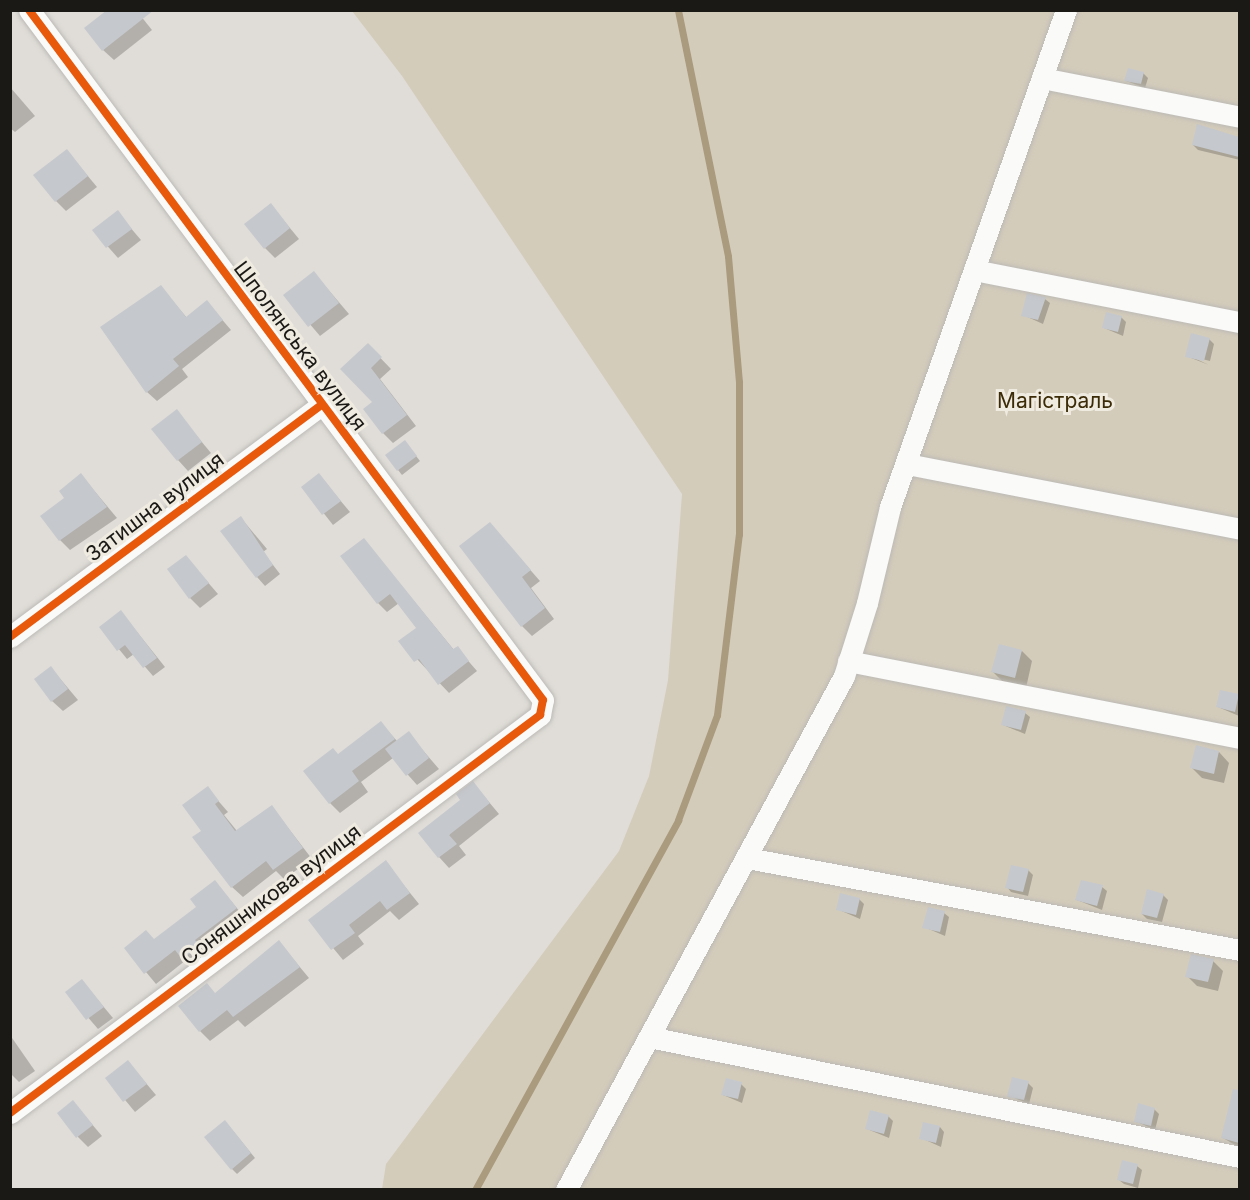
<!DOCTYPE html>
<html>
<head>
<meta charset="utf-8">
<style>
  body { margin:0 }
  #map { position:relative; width:1250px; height:1200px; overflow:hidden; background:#e0ddd8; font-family:Inter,sans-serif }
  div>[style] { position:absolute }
  .green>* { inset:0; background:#d4ccbb }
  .shadow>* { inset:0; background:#0003 }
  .stream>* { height:7px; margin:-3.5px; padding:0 3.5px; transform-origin:3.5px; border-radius:3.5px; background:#aa9b7e }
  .building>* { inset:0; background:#c5c8cd }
  .roads { filter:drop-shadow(0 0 2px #bcbab6) drop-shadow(0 0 2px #bcbab6) }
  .minor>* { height:21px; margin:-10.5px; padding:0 10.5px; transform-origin:10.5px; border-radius:10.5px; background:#fafaf9 }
  .cycleway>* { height:8px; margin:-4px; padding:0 4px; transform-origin:4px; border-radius:4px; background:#e8590c }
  span { translate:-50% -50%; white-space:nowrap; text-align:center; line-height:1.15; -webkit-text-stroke:6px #f0ebe1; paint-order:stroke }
  .street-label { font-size:21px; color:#1a1915 }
  .park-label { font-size:21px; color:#3b2b07 }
  .frame { position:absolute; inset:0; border:12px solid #1a1915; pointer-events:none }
</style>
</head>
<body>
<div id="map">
  <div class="green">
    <div style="clip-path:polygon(352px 11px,1239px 11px,1239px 1189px,382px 1189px,386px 1164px,619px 851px,649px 776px,668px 680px,682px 494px,402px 76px)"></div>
  </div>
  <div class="shadow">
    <div style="clip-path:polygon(136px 10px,152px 30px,114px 60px,103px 50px)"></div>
    <div style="clip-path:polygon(1143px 73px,1148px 78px,1145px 88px,1126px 81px)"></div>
    <div style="clip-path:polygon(10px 87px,35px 116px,15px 132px,10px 128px)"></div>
    <div style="clip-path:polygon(1198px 126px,1240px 138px,1240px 160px,1198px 150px,1193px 145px)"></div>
    <div style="clip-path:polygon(67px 151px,97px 187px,66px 211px,56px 201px)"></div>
    <div style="clip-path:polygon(271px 205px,299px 239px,275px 258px,265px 248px)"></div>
    <div style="clip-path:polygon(117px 212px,141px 240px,118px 258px,94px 231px)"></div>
    <div style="clip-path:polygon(314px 273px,349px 314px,320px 336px,285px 295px)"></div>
    <div style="clip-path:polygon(161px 287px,187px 318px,207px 302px,231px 330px,182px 369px,188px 377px,157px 401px,147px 392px)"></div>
    <div style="clip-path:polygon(1045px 299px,1050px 303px,1043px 324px,1023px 315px)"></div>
    <div style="clip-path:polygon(1121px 317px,1126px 322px,1123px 336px,1104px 328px)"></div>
    <div style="clip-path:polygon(1209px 339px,1214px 344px,1210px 361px,1190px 356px,1209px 365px,1186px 356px)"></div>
    <div style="clip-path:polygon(368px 345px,391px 369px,380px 379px,416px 426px,393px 443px,383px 433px,374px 403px)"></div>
    <div style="clip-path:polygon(176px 411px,211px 453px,188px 471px,178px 460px)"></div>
    <div style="clip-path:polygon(409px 447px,420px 461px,402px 475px,398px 470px)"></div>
    <div style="clip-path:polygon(81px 475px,117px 518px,70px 550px,60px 540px)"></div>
    <div style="clip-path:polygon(319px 475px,350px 512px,333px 525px,303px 487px)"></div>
    <div style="clip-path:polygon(241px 518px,267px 549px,263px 552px,280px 574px,265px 586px,257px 577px)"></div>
    <div style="clip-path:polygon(490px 524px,540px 581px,531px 588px,554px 619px,532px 636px,522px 626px)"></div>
    <div style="clip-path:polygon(364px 540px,454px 650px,457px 648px,477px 671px,449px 693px,400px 641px,418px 628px,399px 603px,387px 612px,378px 603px)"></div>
    <div style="clip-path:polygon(186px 557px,218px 594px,200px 608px,190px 598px)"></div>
    <div style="clip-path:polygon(121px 612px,165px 667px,153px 676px,134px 654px,127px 659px,101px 627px)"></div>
    <div style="clip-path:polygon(1022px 651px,1032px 661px,1026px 688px,1003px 682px,993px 672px)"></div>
    <div style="clip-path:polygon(51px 668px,78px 700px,63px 711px,52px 701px)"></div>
    <div style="clip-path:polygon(1238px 696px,1239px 716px,1218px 707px)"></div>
    <div style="clip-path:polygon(1025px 713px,1030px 717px,1025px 734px,1003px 725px)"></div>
    <div style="clip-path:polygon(381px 723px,397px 741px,408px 733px,439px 769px,417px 785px,393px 758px,361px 782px,368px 792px,340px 813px,330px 803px,339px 755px)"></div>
    <div style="clip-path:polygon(1219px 752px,1229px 763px,1224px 783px,1202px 778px,1192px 768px)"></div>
    <div style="clip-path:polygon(473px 783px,499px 814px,459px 846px,466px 855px,449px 868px,439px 857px)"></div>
    <div style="clip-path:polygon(207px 788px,228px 812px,224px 815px,237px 831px,272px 807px,312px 859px,284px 879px,276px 871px,243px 897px,232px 887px,203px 831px)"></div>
    <div style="clip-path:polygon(385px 862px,419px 904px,399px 920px,390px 911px,358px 936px,364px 944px,343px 960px,310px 920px)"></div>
    <div style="clip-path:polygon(1028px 870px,1033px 875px,1028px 896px,1011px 892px,1007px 887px)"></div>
    <div style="clip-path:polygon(215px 882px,246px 919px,205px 951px,209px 957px,194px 968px,186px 960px,156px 984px,126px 948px,155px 940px,198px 907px)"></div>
    <div style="clip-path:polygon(1102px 887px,1107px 891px,1102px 910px,1077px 900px)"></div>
    <div style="clip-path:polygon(1163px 895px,1168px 900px,1162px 922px,1147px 919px,1142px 914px)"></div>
    <div style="clip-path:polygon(859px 899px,864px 904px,860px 919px,837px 909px)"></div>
    <div style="clip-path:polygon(944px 913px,949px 917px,945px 936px,924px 927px)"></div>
    <div style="clip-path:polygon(279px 942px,309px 978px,245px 1027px,238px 1020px,210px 1041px,200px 1031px,216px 994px)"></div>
    <div style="clip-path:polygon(1213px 961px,1223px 971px,1218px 991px,1197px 986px,1187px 976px)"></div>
    <div style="clip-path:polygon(82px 981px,113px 1018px,98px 1029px,67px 993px)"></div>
    <div style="clip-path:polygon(10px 1035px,35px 1071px,19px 1082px,10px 1073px)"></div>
    <div style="clip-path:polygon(128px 1062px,156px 1095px,135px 1112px,107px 1078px)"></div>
    <div style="clip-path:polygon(1028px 1083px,1033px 1088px,1029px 1104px,1009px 1096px)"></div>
    <div style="clip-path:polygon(741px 1084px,746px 1089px,742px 1103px,723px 1095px)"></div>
    <div style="clip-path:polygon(73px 1102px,102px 1136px,88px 1147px,78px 1137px)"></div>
    <div style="clip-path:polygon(1154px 1109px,1159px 1114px,1155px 1130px,1135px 1121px)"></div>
    <div style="clip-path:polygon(888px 1116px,893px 1121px,889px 1138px,867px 1129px)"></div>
    <div style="clip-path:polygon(1227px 1121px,1240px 1124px,1240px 1148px,1223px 1138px)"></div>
    <div style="clip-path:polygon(229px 1126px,255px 1158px,237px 1174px,232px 1169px)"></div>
    <div style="clip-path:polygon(940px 1127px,944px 1132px,941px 1147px,921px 1138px)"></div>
    <div style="clip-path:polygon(1137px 1166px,1142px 1170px,1138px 1188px,1124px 1184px,1119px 1180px)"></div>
  </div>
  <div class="stream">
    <div style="left:475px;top:1190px;width:422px;rotate:-61.2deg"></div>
    <div style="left:678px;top:820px;width:112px;rotate:-69.6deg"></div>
    <div style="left:717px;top:715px;width:182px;rotate:-83.1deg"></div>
    <div style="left:739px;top:534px;width:152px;rotate:-90deg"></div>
    <div style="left:739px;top:382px;width:126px;rotate:-95deg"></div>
    <div style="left:728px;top:256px;width:251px;rotate:-101.5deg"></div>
  </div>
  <div class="building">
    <div style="clip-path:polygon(107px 10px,154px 10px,102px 51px,84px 28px)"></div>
    <div style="clip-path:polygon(1128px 68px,1144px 72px,1141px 84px,1124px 81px)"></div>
    <div style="clip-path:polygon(1197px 124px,1239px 137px,1239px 157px,1192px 145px)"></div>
    <div style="clip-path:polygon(67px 149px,88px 176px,55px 202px,33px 175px)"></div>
    <div style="clip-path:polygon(271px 203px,290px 228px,264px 249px,244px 224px)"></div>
    <div style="clip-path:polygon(118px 210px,132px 229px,106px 248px,92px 230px)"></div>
    <div style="clip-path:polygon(314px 271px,339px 303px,308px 327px,283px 295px)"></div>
    <div style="clip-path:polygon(161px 285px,186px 317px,207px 300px,223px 320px,173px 359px,179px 366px,146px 393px,100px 327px)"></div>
    <div style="clip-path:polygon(1027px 293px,1046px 297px,1038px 320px,1021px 316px)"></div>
    <div style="clip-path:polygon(1106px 312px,1122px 316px,1118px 332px,1102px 328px)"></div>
    <div style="clip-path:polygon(1191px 333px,1210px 338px,1204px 361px,1185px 357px)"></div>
    <div style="clip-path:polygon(368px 343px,382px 357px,371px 368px,407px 415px,382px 434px,363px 409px,372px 402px,340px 369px)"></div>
    <div style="clip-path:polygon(177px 409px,202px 442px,177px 461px,151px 429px)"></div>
    <div style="clip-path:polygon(405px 440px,417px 456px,397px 471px,385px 455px)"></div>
    <div style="clip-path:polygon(81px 473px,107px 507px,59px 541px,40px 516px,64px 498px,59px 491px)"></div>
    <div style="clip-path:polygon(319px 473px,341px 501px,322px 515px,301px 487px)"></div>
    <div style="clip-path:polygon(241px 516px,273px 565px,256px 578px,220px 531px)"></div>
    <div style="clip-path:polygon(490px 522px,531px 570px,522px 577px,545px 608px,521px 627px,459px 546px)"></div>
    <div style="clip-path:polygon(364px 538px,453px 649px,458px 646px,469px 661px,438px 685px,419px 659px,414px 662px,398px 641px,416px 628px,390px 594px,377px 604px,340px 556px)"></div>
    <div style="clip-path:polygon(186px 555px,209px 583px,189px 599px,167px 569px)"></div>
    <div style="clip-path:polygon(121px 610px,157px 658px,143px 668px,125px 645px,117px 651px,99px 627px)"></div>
    <div style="clip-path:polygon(999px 644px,1022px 650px,1015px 678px,991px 672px)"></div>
    <div style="clip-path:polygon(51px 666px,68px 689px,51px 702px,34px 679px)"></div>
    <div style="clip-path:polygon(1220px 690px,1239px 694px,1235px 712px,1216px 707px)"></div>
    <div style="clip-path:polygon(1006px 706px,1026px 711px,1021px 730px,1001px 725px)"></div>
    <div style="clip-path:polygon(381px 721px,395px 739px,352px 771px,359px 781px,329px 804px,303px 771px,333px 748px,338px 754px)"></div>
    <div style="clip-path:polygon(409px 731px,429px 758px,406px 776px,385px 749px)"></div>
    <div style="clip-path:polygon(1196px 745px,1219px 751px,1214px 774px,1190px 768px)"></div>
    <div style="clip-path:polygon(473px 781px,490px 803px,449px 835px,457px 844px,438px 858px,418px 833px,460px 800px,456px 794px)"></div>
    <div style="clip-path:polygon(208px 786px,219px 801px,215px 804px,235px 831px,272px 805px,303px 848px,273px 870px,266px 861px,231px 888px,192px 837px,201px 831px,182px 805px)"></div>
    <div style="clip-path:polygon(386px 860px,410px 893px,387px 910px,380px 901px,349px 925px,355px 933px,331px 950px,308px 920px)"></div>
    <div style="clip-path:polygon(1011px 865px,1029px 869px,1023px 892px,1005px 888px)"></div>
    <div style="clip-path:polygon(215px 880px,237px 908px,195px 940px,200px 946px,182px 959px,175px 950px,144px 974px,124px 948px,146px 930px,154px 939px,196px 907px,190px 899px)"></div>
    <div style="clip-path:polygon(1081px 880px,1103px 885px,1097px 906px,1075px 900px)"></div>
    <div style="clip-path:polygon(1147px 889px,1164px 894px,1157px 918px,1141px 914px)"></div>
    <div style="clip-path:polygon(840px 893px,860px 898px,856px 915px,836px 910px)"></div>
    <div style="clip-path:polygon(928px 907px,945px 911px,940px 932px,922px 928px)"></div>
    <div style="clip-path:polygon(279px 940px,300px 967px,233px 1017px,227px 1010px,199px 1032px,178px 1006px,207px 983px,215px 993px)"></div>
    <div style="clip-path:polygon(1191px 954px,1214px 959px,1208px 982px,1185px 977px)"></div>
    <div style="clip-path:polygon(82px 979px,104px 1007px,86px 1020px,65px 992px)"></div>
    <div style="clip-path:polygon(128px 1060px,147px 1084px,123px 1102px,105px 1078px)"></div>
    <div style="clip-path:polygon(1012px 1077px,1029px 1081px,1024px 1100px,1007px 1097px)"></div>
    <div style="clip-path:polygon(726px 1078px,742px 1082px,738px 1099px,721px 1095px)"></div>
    <div style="clip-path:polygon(1233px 1089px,1239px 1090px,1239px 1143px,1221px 1138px)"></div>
    <div style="clip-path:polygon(73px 1100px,93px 1125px,76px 1138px,57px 1113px)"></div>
    <div style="clip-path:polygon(1138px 1103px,1155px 1108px,1151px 1126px,1134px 1122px)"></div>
    <div style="clip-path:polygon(870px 1110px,889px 1115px,884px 1134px,865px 1129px)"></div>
    <div style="clip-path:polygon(225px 1120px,251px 1153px,231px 1170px,204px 1137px)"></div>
    <div style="clip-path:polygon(923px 1122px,940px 1126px,936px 1143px,919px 1139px)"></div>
    <div style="clip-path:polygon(1122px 1160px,1138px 1164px,1133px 1184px,1117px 1180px)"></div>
  </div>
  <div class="roads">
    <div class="minor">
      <div style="left:1042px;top:78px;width:202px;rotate:11.1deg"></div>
      <div style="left:974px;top:270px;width:271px;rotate:11.1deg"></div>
      <div style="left:907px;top:464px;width:339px;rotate:11deg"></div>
      <div style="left:10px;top:637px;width:388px;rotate:-36.7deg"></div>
      <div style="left:848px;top:661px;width:399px;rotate:11.1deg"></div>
      <div style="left:747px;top:858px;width:502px;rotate:10.57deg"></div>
      <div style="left:649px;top:1037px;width:603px;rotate:11.48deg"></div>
      <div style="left:10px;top:1113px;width:663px;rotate:-36.9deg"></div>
      <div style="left:540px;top:715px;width:15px;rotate:-79deg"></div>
      <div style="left:543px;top:700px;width:860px;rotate:-126.68deg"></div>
      <div style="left:566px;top:1190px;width:584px;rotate:-61.59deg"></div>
      <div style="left:844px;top:676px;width:77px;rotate:-72.5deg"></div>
      <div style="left:867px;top:603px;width:99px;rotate:-76.5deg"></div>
      <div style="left:890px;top:507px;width:527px;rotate:-70.5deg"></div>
    </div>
  </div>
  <div class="cycleway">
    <div style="left:10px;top:637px;width:388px;rotate:-36.7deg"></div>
    <div style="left:10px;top:1113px;width:663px;rotate:-36.9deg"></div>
    <div style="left:540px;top:715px;width:15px;rotate:-79deg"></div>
    <div style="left:543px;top:700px;width:860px;rotate:-126.68deg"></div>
  </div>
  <div class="street-label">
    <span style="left:300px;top:346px;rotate:53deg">Шполянська вулиця</span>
    <span style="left:155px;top:507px;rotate:-37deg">Затишна вулиця</span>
    <span style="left:271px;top:895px;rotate:-37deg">Соняшникова вулиця</span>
  </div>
  <div class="park-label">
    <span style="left:1055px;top:401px">Магістраль</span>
  </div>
  <div class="frame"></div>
</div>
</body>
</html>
